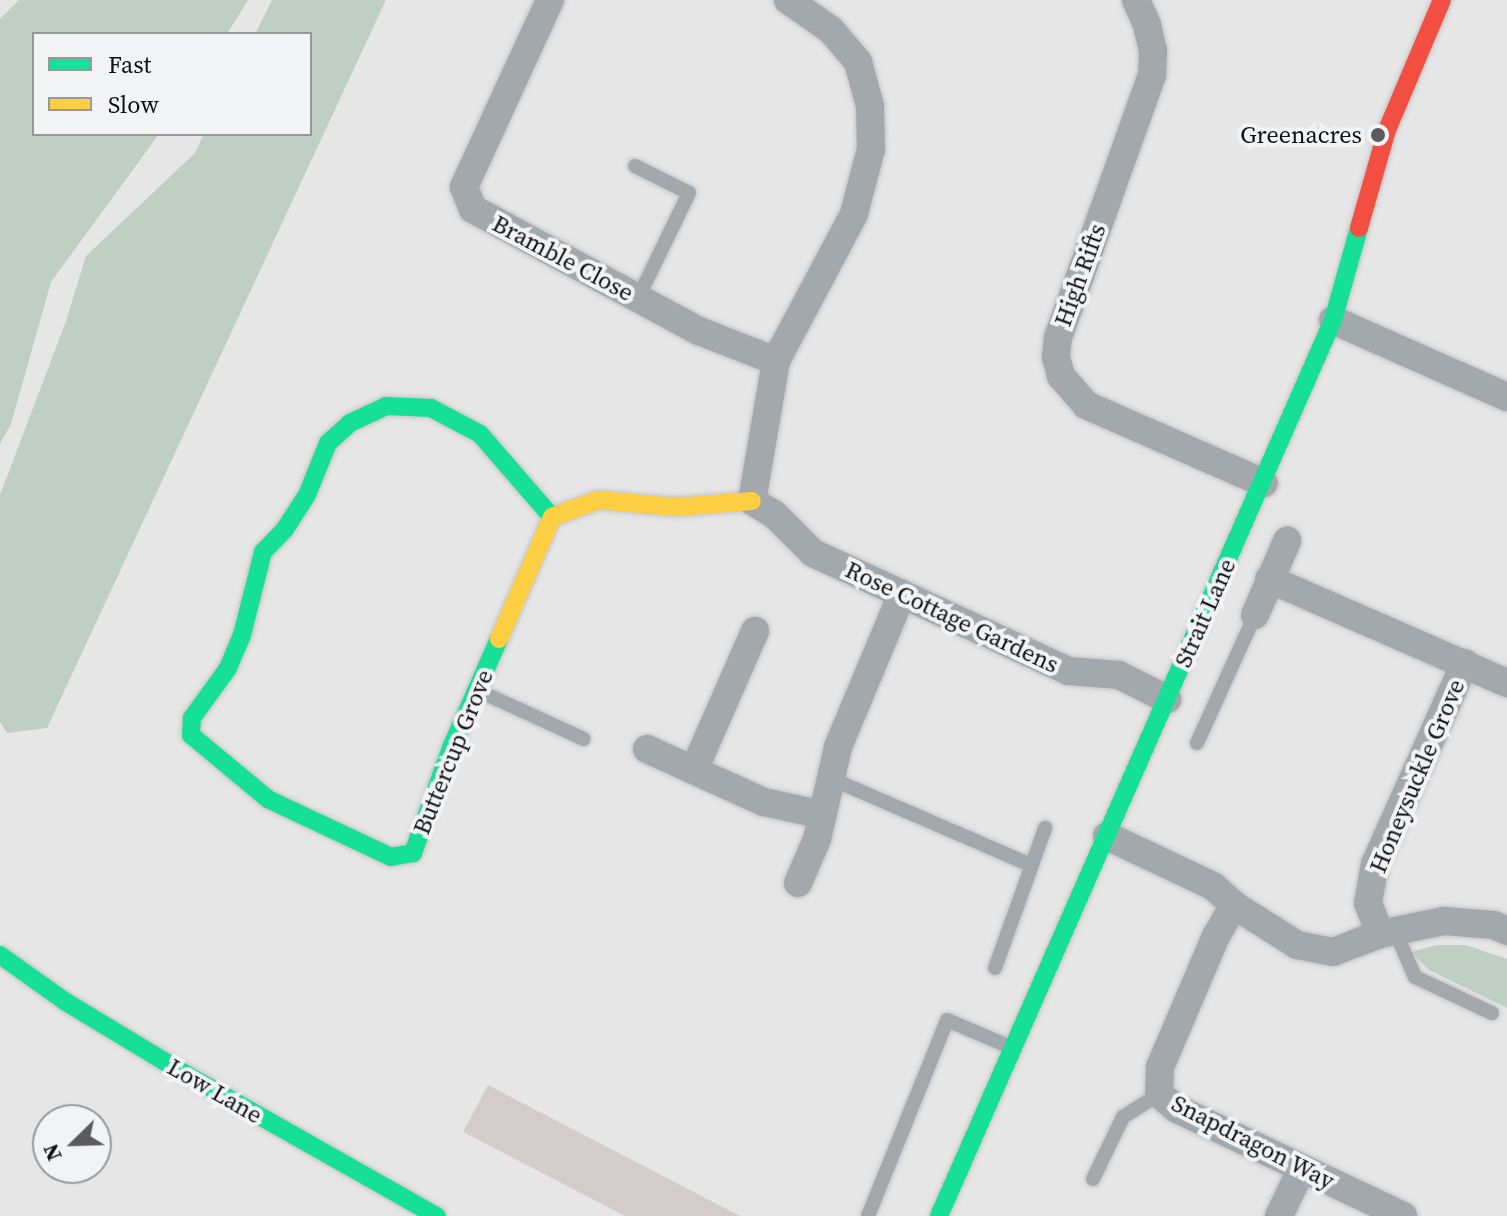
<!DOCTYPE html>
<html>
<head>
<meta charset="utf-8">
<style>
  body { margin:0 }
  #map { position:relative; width:1507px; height:1216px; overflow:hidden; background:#e6e6e7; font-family:"Source Serif 4",serif }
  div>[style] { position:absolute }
  .green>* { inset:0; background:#c0cfc4 }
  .building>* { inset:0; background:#d4ccca }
  .roads { filter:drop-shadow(0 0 2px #c4c4c5) drop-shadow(0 0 2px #c4c4c5) }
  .lane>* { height:14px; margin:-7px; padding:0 7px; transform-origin:7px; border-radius:7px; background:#a3a8ac }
  .street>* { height:28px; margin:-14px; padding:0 14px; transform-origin:14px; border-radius:14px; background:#a3a8ac }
  .fast>* { height:18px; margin:-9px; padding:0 9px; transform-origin:9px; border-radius:9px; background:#16e098 }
  .slow>* { height:18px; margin:-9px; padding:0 9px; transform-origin:9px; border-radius:9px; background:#ffcf43 }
  .jam>* { height:18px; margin:-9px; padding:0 9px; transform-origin:9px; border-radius:9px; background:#f24e42 }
  .dots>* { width:22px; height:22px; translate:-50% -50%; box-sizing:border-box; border:4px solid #f2f3f5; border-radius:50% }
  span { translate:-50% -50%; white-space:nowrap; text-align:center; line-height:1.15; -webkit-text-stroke:8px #f2f3f5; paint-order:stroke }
  .poi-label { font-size:24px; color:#101011 }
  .right { translate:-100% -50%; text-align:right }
  .street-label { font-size:24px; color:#101011 }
  .legend { position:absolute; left:32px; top:32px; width:280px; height:104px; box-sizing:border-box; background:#f2f3f5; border:2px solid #98989a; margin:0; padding:10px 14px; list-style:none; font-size:24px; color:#101011 }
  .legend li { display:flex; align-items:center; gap:16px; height:40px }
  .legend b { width:40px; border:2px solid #98989a }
  .north { position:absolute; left:32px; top:1104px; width:80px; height:80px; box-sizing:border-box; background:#f2f3f5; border:2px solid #98989a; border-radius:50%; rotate:247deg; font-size:22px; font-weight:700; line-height:32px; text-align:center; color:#101011 }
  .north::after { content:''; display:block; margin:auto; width:28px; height:36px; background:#5b5b5c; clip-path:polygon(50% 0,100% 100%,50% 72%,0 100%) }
</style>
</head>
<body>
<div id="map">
  <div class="green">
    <div style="clip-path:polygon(19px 0,248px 0,227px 34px,34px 34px,34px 134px,159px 134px,51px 282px,11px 424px,0 444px,0 19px)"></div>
    <div style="clip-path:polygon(272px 0,386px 0,47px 728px,7px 733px,0 722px,0 495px,66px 321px,86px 256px,195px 153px,204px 134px,310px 134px,310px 34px,255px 34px)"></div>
    <div style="clip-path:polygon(1436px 945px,1466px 945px,1507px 959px,1507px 1008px,1429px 970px,1411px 952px)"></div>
  </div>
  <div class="building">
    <div style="clip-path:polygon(488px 1085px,740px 1216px,625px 1216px,463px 1132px)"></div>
  </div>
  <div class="roads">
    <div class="lane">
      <div style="left:635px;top:166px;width:60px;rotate:26.6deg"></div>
      <div style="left:689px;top:193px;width:117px;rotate:115.9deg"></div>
      <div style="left:479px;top:691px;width:115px;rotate:24.6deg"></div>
      <div style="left:1197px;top:743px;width:141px;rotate:-65.6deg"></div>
      <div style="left:832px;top:779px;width:217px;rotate:23.4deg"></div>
      <div style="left:1395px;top:931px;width:50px;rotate:66.5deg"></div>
      <div style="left:1415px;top:977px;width:85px;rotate:25.1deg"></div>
      <div style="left:995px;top:968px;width:149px;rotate:-70.3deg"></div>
      <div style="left:1093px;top:1179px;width:69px;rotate:-64.2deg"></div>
      <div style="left:1123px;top:1117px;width:43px;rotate:-32.6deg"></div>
      <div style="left:868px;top:1216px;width:211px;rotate:-68deg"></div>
      <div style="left:947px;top:1020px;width:69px;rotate:23.2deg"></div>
    </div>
    <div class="street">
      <div style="left:550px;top:0;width:206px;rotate:114.7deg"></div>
      <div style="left:464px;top:187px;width:24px;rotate:68deg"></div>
      <div style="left:473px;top:209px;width:257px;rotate:28.4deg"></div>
      <div style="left:699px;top:331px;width:83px;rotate:21.3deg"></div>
      <div style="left:788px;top:0;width:52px;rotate:34.9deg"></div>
      <div style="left:831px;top:30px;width:42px;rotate:49.8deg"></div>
      <div style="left:858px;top:62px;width:46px;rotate:74.7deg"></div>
      <div style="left:870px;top:106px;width:43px;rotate:88.7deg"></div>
      <div style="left:871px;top:149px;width:67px;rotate:104.7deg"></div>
      <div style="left:854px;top:214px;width:166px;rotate:118deg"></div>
      <div style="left:776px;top:361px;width:142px;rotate:99.7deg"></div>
      <div style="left:752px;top:501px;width:26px;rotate:31deg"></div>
      <div style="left:774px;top:514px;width:55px;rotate:45deg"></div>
      <div style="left:813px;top:553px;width:281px;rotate:24.8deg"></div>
      <div style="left:1068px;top:671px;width:51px;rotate:4.5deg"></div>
      <div style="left:1119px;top:675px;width:54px;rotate:26.6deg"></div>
      <div style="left:1136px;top:0;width:27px;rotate:66deg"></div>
      <div style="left:1147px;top:25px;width:27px;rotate:77deg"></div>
      <div style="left:1153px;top:51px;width:24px;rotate:92deg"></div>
      <div style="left:1152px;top:75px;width:278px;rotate:109.7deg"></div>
      <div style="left:1058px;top:337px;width:20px;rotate:96deg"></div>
      <div style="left:1056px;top:357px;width:20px;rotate:75deg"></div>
      <div style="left:1061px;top:376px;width:38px;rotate:49deg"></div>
      <div style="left:1086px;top:405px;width:194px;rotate:23.7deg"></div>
      <div style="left:1333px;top:320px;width:190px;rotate:23.9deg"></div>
      <div style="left:1269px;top:579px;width:260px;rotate:23.6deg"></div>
      <div style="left:1255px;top:615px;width:81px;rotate:-66.6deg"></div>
      <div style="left:647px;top:749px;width:128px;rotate:24.4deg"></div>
      <div style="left:764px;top:802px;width:60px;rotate:12.4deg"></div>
      <div style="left:694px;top:770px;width:152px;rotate:-66.3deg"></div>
      <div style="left:1107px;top:836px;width:117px;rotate:25.3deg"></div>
      <div style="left:1213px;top:886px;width:28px;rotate:42deg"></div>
      <div style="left:1234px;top:905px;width:75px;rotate:32.4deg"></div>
      <div style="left:1297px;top:945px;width:37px;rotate:11deg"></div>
      <div style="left:1333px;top:952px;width:50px;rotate:-21deg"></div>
      <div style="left:1380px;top:934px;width:65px;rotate:-11.5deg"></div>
      <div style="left:1444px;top:921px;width:50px;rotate:4.6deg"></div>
      <div style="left:1494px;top:925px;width:14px;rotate:25deg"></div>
      <div style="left:798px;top:883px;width:48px;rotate:-66.6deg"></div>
      <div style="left:817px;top:839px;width:94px;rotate:-77.1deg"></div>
      <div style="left:838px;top:747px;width:166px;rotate:-67.3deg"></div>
      <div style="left:1234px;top:905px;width:36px;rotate:120deg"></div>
      <div style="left:1216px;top:936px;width:142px;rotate:113.1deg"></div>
      <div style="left:1160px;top:1067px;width:27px;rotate:92deg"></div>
      <div style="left:1159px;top:1094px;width:23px;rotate:40deg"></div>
      <div style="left:1177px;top:1109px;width:250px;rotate:25.3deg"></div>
      <div style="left:1380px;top:934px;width:33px;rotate:-111deg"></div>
      <div style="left:1368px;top:903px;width:40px;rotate:-80deg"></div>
      <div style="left:1375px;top:864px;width:220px;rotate:-65.9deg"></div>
      <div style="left:1279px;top:1216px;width:53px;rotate:-64.4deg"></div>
    </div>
    <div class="fast">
      <div style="left:499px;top:639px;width:119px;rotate:113.8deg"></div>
      <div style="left:451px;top:748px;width:112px;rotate:109.9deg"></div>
      <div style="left:413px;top:853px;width:22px;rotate:170deg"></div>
      <div style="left:391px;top:857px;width:136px;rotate:-154.8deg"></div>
      <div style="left:268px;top:799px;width:100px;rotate:-140.3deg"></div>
      <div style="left:191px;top:735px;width:17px;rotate:-87deg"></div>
      <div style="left:192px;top:718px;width:62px;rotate:-54.2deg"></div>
      <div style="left:228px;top:668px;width:36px;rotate:-67deg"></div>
      <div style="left:242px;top:635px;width:86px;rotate:-75.8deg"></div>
      <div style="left:263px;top:552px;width:32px;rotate:-46deg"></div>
      <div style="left:285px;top:529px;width:40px;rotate:-57.1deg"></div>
      <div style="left:307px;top:495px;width:56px;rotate:-68deg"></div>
      <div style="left:328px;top:443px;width:30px;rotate:-42deg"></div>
      <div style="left:350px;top:423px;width:40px;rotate:-25deg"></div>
      <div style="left:386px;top:406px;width:45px;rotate:2.5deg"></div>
      <div style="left:431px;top:408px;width:55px;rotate:28deg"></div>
      <div style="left:480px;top:434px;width:110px;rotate:49.1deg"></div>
      <div style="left:0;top:955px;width:81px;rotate:35.5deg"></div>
      <div style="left:66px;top:1002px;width:135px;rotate:31.1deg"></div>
      <div style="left:182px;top:1072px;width:293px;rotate:29.5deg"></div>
      <div style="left:939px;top:1216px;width:979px;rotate:-66.26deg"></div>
      <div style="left:1333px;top:320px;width:96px;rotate:-74.2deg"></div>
    </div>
    <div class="slow">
      <div style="left:499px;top:639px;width:133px;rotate:-66.5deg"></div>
      <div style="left:552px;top:517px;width:49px;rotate:-20.3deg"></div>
      <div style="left:598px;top:500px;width:78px;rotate:5.1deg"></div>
      <div style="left:676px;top:507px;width:76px;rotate:-4.5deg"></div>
    </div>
    <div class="jam">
      <div style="left:1359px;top:228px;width:102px;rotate:-74.1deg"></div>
      <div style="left:1387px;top:130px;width:141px;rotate:-67.1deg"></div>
    </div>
  </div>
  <div class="dots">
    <div style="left:1378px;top:135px;background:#5b5b5c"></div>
  </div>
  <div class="poi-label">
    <span class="right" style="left:1362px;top:135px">Greenacres</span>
  </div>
  <div class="street-label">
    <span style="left:563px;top:258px;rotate:28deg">Bramble Close</span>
    <span style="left:1080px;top:275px;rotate:-70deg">High Rifts</span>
    <span style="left:1205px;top:613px;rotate:-66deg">Strait Lane</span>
    <span style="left:952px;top:617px;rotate:25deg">Rose Cottage Gardens</span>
    <span style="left:453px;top:752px;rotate:-68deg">Buttercup Grove</span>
    <span style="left:1417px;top:776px;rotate:-67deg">Honeysuckle Grove</span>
    <span style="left:215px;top:1091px;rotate:30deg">Low Lane</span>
    <span style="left:1253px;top:1142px;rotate:27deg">Snapdragon Way</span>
  </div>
  <ul class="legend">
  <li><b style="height:10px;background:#16e098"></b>Fast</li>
  <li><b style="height:10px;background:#ffcf43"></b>Slow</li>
  </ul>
  <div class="north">N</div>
</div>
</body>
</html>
